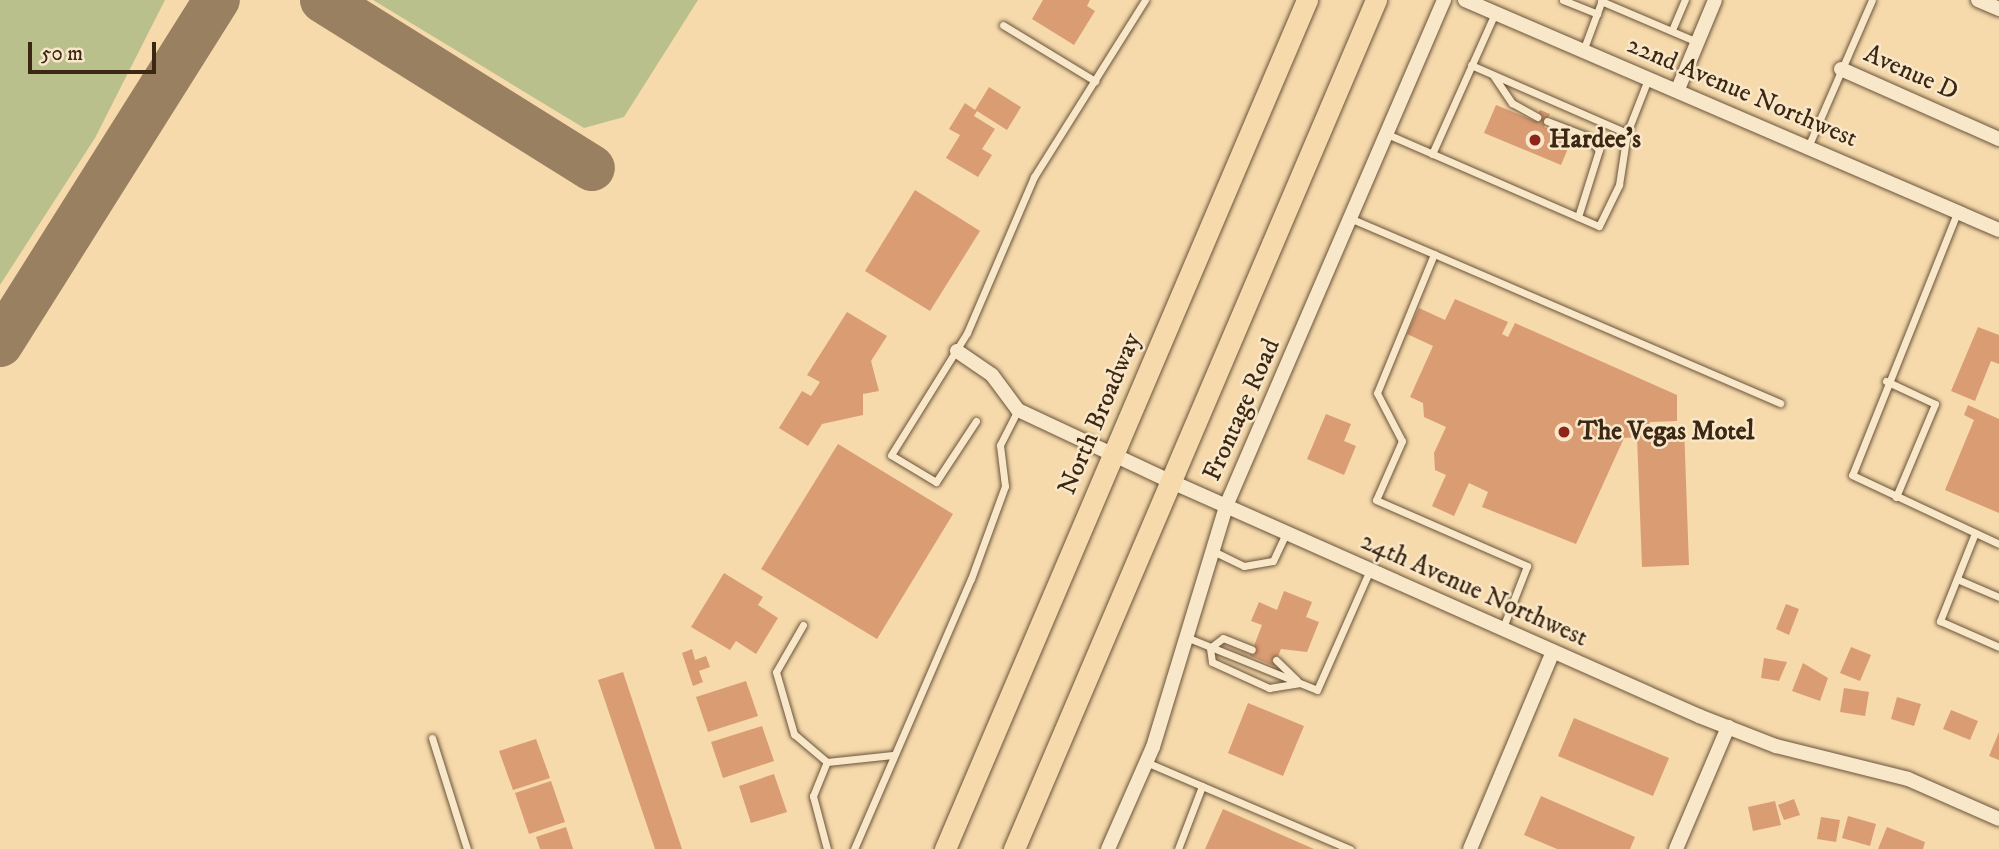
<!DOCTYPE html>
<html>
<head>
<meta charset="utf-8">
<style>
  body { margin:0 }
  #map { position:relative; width:1999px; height:849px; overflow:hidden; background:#f6daac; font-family:"IM FELL DW Pica",serif }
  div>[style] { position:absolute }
  .green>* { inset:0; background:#bac08c }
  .taxiway>* { height:46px; margin:-23px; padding:0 23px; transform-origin:23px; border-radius:23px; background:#988060 }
  .building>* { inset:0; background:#da9c73 }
  .roads { filter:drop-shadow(0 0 2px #6a543a) drop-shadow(0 0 2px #6a543a) }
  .service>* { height:7px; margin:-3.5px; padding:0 3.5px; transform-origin:3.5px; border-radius:3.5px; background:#f9e7c9 }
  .minor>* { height:14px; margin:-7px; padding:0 7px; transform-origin:7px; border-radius:7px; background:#f9e7c9 }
  .primary>* { height:21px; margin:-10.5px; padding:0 10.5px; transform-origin:10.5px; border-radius:10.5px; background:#f6daac }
  .dots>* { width:19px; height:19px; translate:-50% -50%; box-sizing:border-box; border:4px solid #f9e7c9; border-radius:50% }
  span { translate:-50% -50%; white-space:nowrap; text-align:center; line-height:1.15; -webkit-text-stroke:5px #f9e7c9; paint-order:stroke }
  .street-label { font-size:26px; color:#3b2714 }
  .poi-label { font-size:26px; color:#3b2714; font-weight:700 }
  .left { translate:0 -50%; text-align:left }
  .scale { position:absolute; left:28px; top:42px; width:128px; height:32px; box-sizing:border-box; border:4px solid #3b2714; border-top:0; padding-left:9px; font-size:21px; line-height:24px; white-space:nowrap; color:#3b2714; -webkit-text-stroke:5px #f9e7c9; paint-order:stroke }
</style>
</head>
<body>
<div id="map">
  <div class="green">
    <div style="clip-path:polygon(0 0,165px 0,95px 138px,0 285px)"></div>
    <div style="clip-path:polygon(373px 0,698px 0,624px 117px,584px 128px)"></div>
  </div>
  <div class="taxiway">
    <div style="left:323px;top:0;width:317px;rotate:32deg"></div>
    <div style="left:0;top:344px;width:407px;rotate:-57.8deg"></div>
  </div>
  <div class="building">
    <div style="clip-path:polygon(1043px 0,1090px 0,1087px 6px,1095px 11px,1074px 45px,1032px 19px)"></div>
    <div style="clip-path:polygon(989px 87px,1021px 107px,1007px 130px,977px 111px,974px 116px,995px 129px,982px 149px,992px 155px,978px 177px,946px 158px,960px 135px,949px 129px,965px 103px,975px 110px)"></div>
    <div style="clip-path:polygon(1496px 105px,1535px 121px,1540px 110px,1550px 114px,1544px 127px,1572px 139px,1561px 165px,1484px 133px)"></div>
    <div style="clip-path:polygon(915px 190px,980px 231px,930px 311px,865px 271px)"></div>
    <div style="clip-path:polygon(1455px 299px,1508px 322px,1502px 334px,1508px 337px,1515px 323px,1677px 395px,1677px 421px,1650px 422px,1648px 427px,1684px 426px,1689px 565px,1642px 567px,1637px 437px,1624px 438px,1576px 544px,1482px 507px,1488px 492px,1469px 483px,1454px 516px,1432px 506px,1446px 475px,1435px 470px,1434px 453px,1446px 427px,1424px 417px,1423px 403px,1410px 397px,1433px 346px,1407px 334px,1419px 308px,1445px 320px)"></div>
    <div style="clip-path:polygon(847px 312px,887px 336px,871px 361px,879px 391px,863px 394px,863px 415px,822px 424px,808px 446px,779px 428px,802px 391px,811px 396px,820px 382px,807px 375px)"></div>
    <div style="clip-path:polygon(1978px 327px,1999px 335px,1999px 364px,1991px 361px,1975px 401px,1951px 391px)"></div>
    <div style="clip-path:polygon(1968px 405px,1999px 419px,1999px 513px,1945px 490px,1974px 420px,1964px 415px)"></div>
    <div style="clip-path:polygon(1326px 414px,1351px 424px,1344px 441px,1356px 446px,1344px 475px,1307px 459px)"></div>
    <div style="clip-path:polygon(838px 444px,953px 514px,877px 639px,761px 569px)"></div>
    <div style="clip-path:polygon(724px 573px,763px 597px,758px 605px,778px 618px,756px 654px,736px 641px,730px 650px,691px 627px)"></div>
    <div style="clip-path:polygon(1284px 591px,1312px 602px,1306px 617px,1319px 622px,1307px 652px,1281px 649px,1274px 666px,1250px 656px,1262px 625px,1251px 621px,1259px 602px,1277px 610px)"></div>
    <div style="clip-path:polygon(1786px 604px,1799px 609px,1789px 635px,1776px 629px)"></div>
    <div style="clip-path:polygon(1851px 647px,1871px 655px,1860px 681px,1840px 673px)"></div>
    <div style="clip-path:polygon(692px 649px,695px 660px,706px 656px,710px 667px,699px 671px,703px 682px,693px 686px,682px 653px)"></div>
    <div style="clip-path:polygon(1764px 658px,1787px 662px,1779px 681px,1761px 678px)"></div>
    <div style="clip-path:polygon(1803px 663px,1828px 678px,1820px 701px,1792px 691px)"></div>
    <div style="clip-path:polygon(623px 672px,682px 849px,655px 849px,598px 680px)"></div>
    <div style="clip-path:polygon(746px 681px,758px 716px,708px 732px,696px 697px)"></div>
    <div style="clip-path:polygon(1844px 688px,1869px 692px,1865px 716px,1840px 712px)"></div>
    <div style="clip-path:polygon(1897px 697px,1921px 704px,1914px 726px,1891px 719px)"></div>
    <div style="clip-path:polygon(1248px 703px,1304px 726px,1283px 776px,1228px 753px)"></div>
    <div style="clip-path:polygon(1951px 710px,1978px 721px,1970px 740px,1943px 729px)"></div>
    <div style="clip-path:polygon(1574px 718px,1669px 758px,1653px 796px,1558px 756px)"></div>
    <div style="clip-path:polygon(762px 726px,774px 761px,723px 778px,711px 742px)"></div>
    <div style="clip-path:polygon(1999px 732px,1999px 760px,1989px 756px)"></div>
    <div style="clip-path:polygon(536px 739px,550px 778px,513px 790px,499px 751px)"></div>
    <div style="clip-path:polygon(774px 774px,787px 812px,751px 823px,739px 786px)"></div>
    <div style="clip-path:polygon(551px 781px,565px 822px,529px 834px,515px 793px)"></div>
    <div style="clip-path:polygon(1541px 796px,1635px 837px,1630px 849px,1557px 849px,1524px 835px)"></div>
    <div style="clip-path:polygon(1794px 799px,1800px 815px,1784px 820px,1778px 805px)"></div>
    <div style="clip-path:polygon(1775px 801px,1781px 825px,1753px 831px,1748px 807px)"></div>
    <div style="clip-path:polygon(1223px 809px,1314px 849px,1205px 849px)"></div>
    <div style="clip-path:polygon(1848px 816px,1876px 824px,1870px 846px,1842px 838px)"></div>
    <div style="clip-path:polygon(1821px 817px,1840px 820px,1836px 842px,1817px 839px)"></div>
    <div style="clip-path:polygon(566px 827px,573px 849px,540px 849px,536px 837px)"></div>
    <div style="clip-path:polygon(1887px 827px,1925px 842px,1923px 849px,1878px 849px)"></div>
  </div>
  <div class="roads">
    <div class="service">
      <div style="left:1563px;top:0;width:37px;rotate:22deg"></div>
      <div style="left:1601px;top:1px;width:104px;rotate:23.1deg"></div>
      <div style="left:1003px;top:25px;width:108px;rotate:31.3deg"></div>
      <div style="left:1672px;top:30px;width:33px;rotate:-67deg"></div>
      <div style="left:1583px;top:51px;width:54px;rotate:-69.6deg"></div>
      <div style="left:1471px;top:65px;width:170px;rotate:23.6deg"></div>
      <div style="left:1493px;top:75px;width:34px;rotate:56deg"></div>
      <div style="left:1512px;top:103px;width:29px;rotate:29deg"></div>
      <div style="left:1547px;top:121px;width:42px;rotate:21deg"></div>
      <div style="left:1586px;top:136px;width:19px;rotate:47deg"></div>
      <div style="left:1599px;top:150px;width:70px;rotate:107.4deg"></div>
      <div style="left:1387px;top:134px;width:231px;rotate:23.5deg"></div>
      <div style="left:1599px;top:226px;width:46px;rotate:-64deg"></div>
      <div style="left:1619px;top:185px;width:53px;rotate:-81.3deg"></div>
      <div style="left:1627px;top:133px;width:58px;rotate:-68.7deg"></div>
      <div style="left:1808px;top:147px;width:160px;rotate:-66.5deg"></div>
      <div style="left:1432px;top:154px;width:154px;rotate:-65.9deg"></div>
      <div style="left:1957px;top:213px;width:282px;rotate:111.8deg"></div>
      <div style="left:1852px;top:475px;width:162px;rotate:25.1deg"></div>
      <div style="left:1352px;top:219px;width:89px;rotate:23.1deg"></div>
      <div style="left:1434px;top:254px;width:150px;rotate:112.3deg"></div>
      <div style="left:1377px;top:393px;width:54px;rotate:62.5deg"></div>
      <div style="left:1402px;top:441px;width:64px;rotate:113.8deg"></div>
      <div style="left:1376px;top:500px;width:165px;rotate:23.6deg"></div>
      <div style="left:1527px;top:566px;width:69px;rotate:111.3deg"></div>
      <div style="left:1434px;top:254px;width:377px;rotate:23.3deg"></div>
      <div style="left:1886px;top:381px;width:54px;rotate:25.1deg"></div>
      <div style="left:1935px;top:404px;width:101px;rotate:112.8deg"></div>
      <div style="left:976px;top:421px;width:73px;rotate:123.3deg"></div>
      <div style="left:936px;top:482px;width:52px;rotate:-149deg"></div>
      <div style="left:891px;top:455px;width:144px;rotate:-58.1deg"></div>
      <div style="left:967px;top:333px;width:170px;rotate:-66.8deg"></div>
      <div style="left:1034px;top:177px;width:209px;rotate:-57.9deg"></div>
      <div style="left:1975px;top:533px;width:95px;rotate:111.7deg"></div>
      <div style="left:1940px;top:621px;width:64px;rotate:23.8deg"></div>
      <div style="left:1213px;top:551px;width:34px;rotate:26deg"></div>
      <div style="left:1244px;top:566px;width:29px;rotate:-10deg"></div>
      <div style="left:1273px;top:561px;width:31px;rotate:-65deg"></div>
      <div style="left:1957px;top:579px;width:46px;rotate:23.2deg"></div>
      <div style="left:803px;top:625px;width:54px;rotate:119.9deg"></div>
      <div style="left:776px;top:672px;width:65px;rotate:73.8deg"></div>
      <div style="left:794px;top:734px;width:43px;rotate:40.3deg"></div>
      <div style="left:827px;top:762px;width:66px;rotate:-6.1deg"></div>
      <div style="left:1186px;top:637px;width:141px;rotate:22deg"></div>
      <div style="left:1317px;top:690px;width:131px;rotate:-66.2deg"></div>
      <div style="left:1210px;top:648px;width:14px;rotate:82deg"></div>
      <div style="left:1212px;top:662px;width:63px;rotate:24.5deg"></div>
      <div style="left:1269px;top:688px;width:30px;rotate:-9deg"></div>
      <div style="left:1210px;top:648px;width:16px;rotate:-38deg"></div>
      <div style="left:1223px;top:638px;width:31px;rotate:22deg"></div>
      <div style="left:1276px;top:660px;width:29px;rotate:44deg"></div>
      <div style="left:432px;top:738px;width:116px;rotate:72.5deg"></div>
      <div style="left:1146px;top:762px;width:61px;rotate:23.2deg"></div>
      <div style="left:827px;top:849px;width:55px;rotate:-104.8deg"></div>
      <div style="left:813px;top:796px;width:37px;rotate:-68deg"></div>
      <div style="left:854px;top:849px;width:294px;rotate:-66.6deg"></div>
      <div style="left:971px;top:579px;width:99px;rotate:-69.9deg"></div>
      <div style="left:1005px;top:486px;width:41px;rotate:-97deg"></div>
      <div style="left:1000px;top:445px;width:39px;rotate:-63deg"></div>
      <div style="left:1178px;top:849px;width:67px;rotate:-69.1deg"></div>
      <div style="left:1202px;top:786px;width:161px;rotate:23.1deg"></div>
    </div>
    <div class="minor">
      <div style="left:1465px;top:0;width:581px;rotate:23.3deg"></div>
      <div style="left:1978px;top:0;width:23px;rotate:23deg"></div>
      <div style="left:1841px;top:69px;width:173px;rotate:23.9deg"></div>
      <div style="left:1678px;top:89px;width:96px;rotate:-67.4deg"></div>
      <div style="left:957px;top:351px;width:42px;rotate:34.4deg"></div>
      <div style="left:992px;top:375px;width:44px;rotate:53.4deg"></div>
      <div style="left:1018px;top:410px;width:170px;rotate:25.1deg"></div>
      <div style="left:1172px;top:482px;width:577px;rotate:23.94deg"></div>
      <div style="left:1699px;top:716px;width:83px;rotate:21.3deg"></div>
      <div style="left:1776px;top:746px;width:136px;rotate:14deg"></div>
      <div style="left:1908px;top:779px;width:99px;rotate:23.7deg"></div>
      <div style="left:1108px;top:849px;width:111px;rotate:-66.2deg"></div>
      <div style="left:1153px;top:747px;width:252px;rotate:-73.1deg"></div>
      <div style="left:1226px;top:506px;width:551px;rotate:-66.69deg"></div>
      <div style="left:1470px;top:849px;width:214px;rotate:-67.2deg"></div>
      <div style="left:1676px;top:849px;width:133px;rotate:-66.9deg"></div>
    </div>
    <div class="primary">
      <div style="left:945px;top:849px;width:923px;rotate:-66.91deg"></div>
      <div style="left:1014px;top:849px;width:923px;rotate:-66.91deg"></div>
    </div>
  </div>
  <div class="dots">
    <div style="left:1535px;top:140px;background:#8f2418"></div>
    <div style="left:1564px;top:432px;background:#8f2418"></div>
  </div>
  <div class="street-label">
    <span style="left:1911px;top:73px;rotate:24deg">Avenue D</span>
    <span style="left:1742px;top:92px;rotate:23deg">22nd Avenue Northwest</span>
    <span style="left:1242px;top:410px;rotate:-66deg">Frontage Road</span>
    <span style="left:1100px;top:414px;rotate:-67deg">North Broadway</span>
    <span style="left:1474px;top:590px;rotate:24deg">24th Avenue Northwest</span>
  </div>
  <div class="poi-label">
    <span class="left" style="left:1549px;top:140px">Hardee's</span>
    <span class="left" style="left:1578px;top:432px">The Vegas Motel</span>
  </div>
  <div class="scale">50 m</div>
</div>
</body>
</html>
